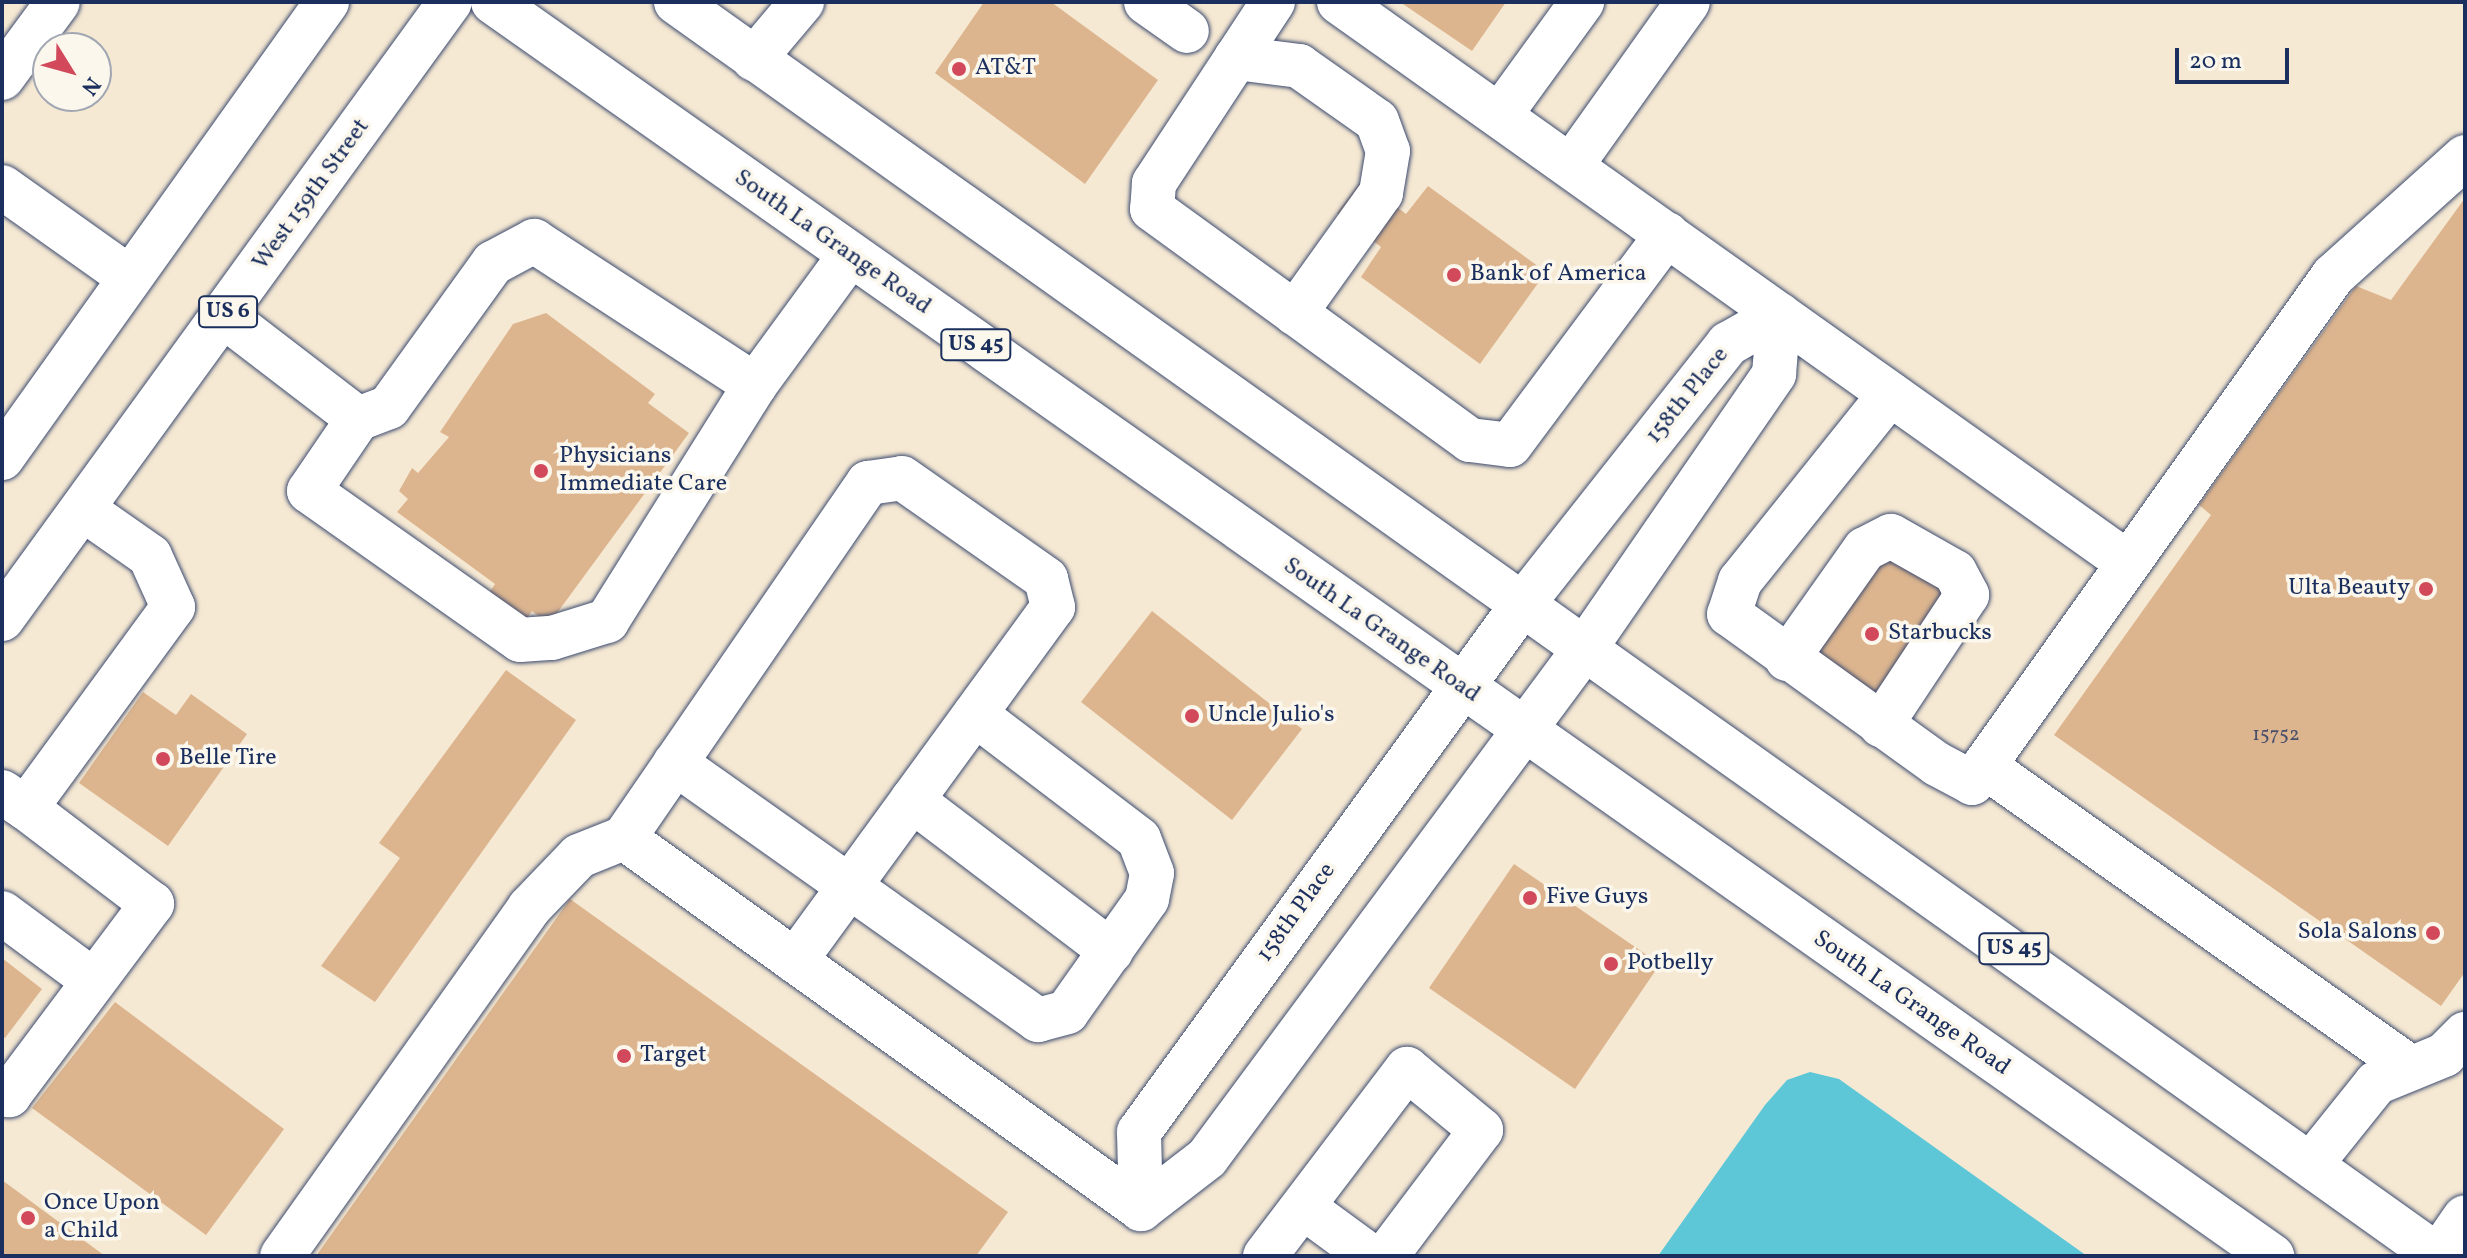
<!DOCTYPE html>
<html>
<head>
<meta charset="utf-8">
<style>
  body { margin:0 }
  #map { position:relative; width:2467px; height:1258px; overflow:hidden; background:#f6e9d3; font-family:Vollkorn,serif }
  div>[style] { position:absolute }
  .water>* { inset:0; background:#5dc7d8 }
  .building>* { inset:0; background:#dcb58f }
  .roads { filter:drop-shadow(0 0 2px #3c4b70) drop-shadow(0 0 2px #3c4b70) }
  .minor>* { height:44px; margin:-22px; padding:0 22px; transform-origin:22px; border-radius:22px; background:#fff }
  .major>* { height:44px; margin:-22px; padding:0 22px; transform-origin:22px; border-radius:22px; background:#fff }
  .highway>* { height:44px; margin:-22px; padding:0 22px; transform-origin:22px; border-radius:22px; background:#fff }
  .dots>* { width:22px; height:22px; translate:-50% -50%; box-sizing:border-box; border:4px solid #fbf7ec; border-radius:50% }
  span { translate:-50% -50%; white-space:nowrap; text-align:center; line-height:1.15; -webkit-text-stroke:7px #fbf7ec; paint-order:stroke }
  .number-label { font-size:20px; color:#4b506a }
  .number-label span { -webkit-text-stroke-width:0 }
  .shield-label span { padding:2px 6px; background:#fbf7ec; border:2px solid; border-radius:6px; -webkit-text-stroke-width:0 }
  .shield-label { font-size:22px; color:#1b2f5e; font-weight:700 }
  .poi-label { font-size:24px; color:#1b2f5e }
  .left { translate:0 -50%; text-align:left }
  .right { translate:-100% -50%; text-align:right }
  .street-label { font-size:24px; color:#1b2f5e }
  .frame { position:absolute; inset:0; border:4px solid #1b2f5e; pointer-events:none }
  .north { position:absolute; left:32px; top:32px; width:80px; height:80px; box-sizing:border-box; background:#fbf7ec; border:2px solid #a1a7b3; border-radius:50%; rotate:127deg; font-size:22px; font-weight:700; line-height:32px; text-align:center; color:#1b2f5e }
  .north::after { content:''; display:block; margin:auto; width:28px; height:36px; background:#d1495b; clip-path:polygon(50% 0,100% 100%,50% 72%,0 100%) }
  .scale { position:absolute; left:2175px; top:48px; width:114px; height:36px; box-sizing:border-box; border:4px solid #1b2f5e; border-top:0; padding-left:10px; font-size:24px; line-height:28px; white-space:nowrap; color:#1b2f5e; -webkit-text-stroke:6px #fbf7ec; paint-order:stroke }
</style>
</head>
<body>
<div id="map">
  <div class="water">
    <div style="clip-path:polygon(1810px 1072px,1839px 1079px,2087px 1256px,1658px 1256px,1765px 1105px,1787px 1080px)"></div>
  </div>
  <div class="building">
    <div style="clip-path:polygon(984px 2px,1051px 2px,1158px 80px,1085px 184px,935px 73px)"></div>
    <div style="clip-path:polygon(1400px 2px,1506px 2px,1472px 51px)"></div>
    <div style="clip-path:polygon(1362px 180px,1406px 214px,1428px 186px,1546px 272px,1480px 364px,1361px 277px,1381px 247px,1337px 213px)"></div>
    <div style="clip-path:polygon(2465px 198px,2465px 972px,2441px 1006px,2054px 735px,2211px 515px,2199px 505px,2356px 286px,2391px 300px)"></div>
    <div style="clip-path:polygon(546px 313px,655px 394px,648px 403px,689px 433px,549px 624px,532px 611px,518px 631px,482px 604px,495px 584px,397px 512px,408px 499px,399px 491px,412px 468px,418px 473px,449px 437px,440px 432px,513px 324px)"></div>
    <div style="clip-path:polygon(1880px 550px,1959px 589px,1886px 698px,1869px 700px,1805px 650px)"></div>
    <div style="clip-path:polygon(1152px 611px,1302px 729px,1232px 820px,1081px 702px)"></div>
    <div style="clip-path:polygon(506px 670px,576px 720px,375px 1002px,321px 966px,400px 858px,379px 843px)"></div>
    <div style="clip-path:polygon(143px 692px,176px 715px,191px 694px,247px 734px,168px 846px,79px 783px)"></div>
    <div style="clip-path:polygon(1514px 864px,1660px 964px,1575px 1089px,1429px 988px)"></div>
    <div style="clip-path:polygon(570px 899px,1008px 1212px,976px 1256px,316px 1256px)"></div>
    <div style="clip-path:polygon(2px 958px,42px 989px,5px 1038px,2px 1036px)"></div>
    <div style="clip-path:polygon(115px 1002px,284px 1129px,206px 1235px,32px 1108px)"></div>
    <div style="clip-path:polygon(2px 1180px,105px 1256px,2px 1256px)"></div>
  </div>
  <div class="roads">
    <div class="minor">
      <div style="left:1146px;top:2px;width:50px;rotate:35.3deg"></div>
      <div style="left:1273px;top:2px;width:217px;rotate:123.3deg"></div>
      <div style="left:1154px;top:183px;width:26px;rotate:94deg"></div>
      <div style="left:1152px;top:209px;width:393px;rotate:36deg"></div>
      <div style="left:1470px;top:440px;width:40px;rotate:7.1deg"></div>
      <div style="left:1510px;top:445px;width:263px;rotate:-53.3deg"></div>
      <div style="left:1339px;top:2px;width:968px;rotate:35.41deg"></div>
      <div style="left:1236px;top:58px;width:64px;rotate:7.2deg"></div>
      <div style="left:1299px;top:66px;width:95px;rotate:35.2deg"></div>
      <div style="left:1377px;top:121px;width:32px;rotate:70deg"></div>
      <div style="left:1388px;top:151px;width:43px;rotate:99.5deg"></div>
      <div style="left:1381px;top:193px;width:148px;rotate:125.6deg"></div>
      <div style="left:754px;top:59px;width:75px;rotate:-49.9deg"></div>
      <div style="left:2px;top:78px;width:94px;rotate:-53.6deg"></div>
      <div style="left:1500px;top:115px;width:140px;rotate:-54deg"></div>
      <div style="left:1571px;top:166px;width:201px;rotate:-54.5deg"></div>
      <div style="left:2px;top:187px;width:157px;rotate:35.4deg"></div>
      <div style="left:224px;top:316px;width:169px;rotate:37.5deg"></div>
      <div style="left:358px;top:419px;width:87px;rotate:124.2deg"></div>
      <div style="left:309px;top:491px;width:258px;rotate:35.2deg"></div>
      <div style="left:520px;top:640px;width:32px;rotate:-4deg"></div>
      <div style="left:552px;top:638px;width:58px;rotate:-17.2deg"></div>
      <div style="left:607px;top:621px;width:279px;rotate:-57.9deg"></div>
      <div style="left:755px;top:385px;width:161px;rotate:-53.8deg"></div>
      <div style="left:1890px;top:394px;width:240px;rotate:128.7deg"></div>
      <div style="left:1740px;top:581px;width:35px;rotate:108deg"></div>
      <div style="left:1729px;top:614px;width:256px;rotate:35.8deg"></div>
      <div style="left:1937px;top:764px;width:40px;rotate:28deg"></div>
      <div style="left:1972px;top:783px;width:21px;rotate:-55deg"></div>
      <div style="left:358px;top:419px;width:33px;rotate:-21deg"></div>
      <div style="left:389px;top:407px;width:178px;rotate:-54.2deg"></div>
      <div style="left:493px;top:263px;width:47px;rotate:-28.2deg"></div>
      <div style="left:534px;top:241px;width:264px;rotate:33.1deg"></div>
      <div style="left:1787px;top:659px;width:135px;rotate:-54.7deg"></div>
      <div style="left:1865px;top:549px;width:29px;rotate:-27deg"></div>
      <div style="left:1891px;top:536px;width:73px;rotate:29.4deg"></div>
      <div style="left:1955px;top:572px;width:26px;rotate:62deg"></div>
      <div style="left:1967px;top:595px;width:156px;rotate:123.5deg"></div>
      <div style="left:675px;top:763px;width:445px;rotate:35.3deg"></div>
      <div style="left:1038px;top:1020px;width:30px;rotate:-15deg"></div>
      <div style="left:1067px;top:1012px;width:138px;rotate:-54.7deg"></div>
      <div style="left:1147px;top:899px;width:26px;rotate:-79deg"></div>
      <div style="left:1152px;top:873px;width:36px;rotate:-111deg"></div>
      <div style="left:1139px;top:839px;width:206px;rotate:-142.7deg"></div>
      <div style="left:2px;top:792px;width:29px;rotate:34deg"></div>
      <div style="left:26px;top:808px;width:249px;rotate:-53.8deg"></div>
      <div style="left:173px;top:607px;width:56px;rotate:-114.3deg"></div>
      <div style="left:150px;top:556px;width:82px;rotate:-145deg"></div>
      <div style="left:912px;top:800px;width:250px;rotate:37.2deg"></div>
      <div style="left:624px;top:838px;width:431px;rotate:-55.5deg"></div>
      <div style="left:868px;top:483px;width:34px;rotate:-8deg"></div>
      <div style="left:902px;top:478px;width:176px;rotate:35deg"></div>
      <div style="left:1046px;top:579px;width:29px;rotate:76deg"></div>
      <div style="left:1053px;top:607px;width:438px;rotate:126.1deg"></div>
      <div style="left:2px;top:913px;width:114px;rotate:36.5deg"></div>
      <div style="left:2411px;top:1068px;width:523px;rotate:-144.73deg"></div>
      <div style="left:1984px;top:766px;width:602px;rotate:-54.54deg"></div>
      <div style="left:2333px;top:276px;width:178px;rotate:-42deg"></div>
      <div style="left:2px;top:1090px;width:9px;rotate:36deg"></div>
      <div style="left:9px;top:1095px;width:239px;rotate:-53.2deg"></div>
      <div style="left:152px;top:904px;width:158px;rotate:-142.7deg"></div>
      <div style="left:2312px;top:1163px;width:102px;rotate:-51.3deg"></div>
      <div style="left:2376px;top:1083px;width:74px;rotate:-22.4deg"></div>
      <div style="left:2444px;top:1055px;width:30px;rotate:-45deg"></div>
      <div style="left:1303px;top:1207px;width:83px;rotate:36.2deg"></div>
      <div style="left:1141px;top:1209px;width:77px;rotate:-91.5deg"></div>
      <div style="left:1139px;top:1132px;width:656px;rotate:-53.99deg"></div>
      <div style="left:1525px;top:601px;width:328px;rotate:-51.7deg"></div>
      <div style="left:1728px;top:344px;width:59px;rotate:-29.6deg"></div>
      <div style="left:1141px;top:1209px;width:83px;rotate:-37.7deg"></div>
      <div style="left:1207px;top:1158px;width:640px;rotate:-53.45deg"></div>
      <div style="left:1588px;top:644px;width:328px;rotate:-55.4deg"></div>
      <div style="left:1774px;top:374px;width:59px;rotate:-85.2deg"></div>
      <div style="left:282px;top:1256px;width:427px;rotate:-54.6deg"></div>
      <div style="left:529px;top:908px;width:72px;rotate:-46.1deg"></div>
      <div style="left:579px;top:856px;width:48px;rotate:-21.8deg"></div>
      <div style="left:624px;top:838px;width:636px;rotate:35.66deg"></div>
      <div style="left:1265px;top:1256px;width:235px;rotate:-52.8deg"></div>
      <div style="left:1407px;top:1069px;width:96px;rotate:39.5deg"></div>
      <div style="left:1481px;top:1130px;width:158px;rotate:127deg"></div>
      <div style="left:2438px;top:1256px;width:47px;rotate:-55.3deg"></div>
    </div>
    <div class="major">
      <div style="left:2px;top:458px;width:560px;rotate:-54.52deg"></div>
      <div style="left:2px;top:619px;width:762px;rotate:-54.02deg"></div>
    </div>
    <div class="highway">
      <div style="left:493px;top:2px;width:2177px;rotate:35.18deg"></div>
      <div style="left:676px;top:2px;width:2163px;rotate:35.44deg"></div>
    </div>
  </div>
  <div class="dots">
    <div style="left:959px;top:69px;background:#d1495b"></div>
    <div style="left:1454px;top:275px;background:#d1495b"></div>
    <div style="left:541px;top:471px;background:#d1495b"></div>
    <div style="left:2426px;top:589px;background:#d1495b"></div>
    <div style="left:1872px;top:634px;background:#d1495b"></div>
    <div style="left:1192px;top:716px;background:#d1495b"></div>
    <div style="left:163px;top:759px;background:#d1495b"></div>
    <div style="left:1530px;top:898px;background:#d1495b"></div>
    <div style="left:2433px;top:933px;background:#d1495b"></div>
    <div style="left:1611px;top:964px;background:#d1495b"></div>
    <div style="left:624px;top:1056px;background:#d1495b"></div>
    <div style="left:28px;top:1218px;background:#d1495b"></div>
  </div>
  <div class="number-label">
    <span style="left:2276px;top:735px">15752</span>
  </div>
  <div class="shield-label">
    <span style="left:228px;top:312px">US 6</span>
    <span style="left:976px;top:345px">US 45</span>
    <span style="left:2014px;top:949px">US 45</span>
  </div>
  <div class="poi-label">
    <span class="left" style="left:975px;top:69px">AT&amp;T</span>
    <span class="left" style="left:1470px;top:275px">Bank of America</span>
    <span class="left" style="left:559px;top:471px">Physicians<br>Immediate Care</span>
    <span class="right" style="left:2410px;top:589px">Ulta Beauty</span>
    <span class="left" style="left:1888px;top:634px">Starbucks</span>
    <span class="left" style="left:1208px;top:716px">Uncle Julio's</span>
    <span class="left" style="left:179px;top:759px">Belle Tire</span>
    <span class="left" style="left:1546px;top:898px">Five Guys</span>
    <span class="right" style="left:2417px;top:933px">Sola Salons</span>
    <span class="left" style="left:1627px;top:964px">Potbelly</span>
    <span class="left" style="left:640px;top:1056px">Target</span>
    <span class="left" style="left:44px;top:1218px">Once Upon<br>a Child</span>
  </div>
  <div class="street-label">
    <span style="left:312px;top:195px;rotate:-54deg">West 159th Street</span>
    <span style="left:832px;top:243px;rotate:35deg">South La Grange Road</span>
    <span style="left:1688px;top:396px;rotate:-51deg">158th Place</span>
    <span style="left:1381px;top:631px;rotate:35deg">South La Grange Road</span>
    <span style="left:1297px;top:913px;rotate:-54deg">158th Place</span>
    <span style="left:1911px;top:1004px;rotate:35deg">South La Grange Road</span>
  </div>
  <div class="frame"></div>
  <div class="north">N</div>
  <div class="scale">20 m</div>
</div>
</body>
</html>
